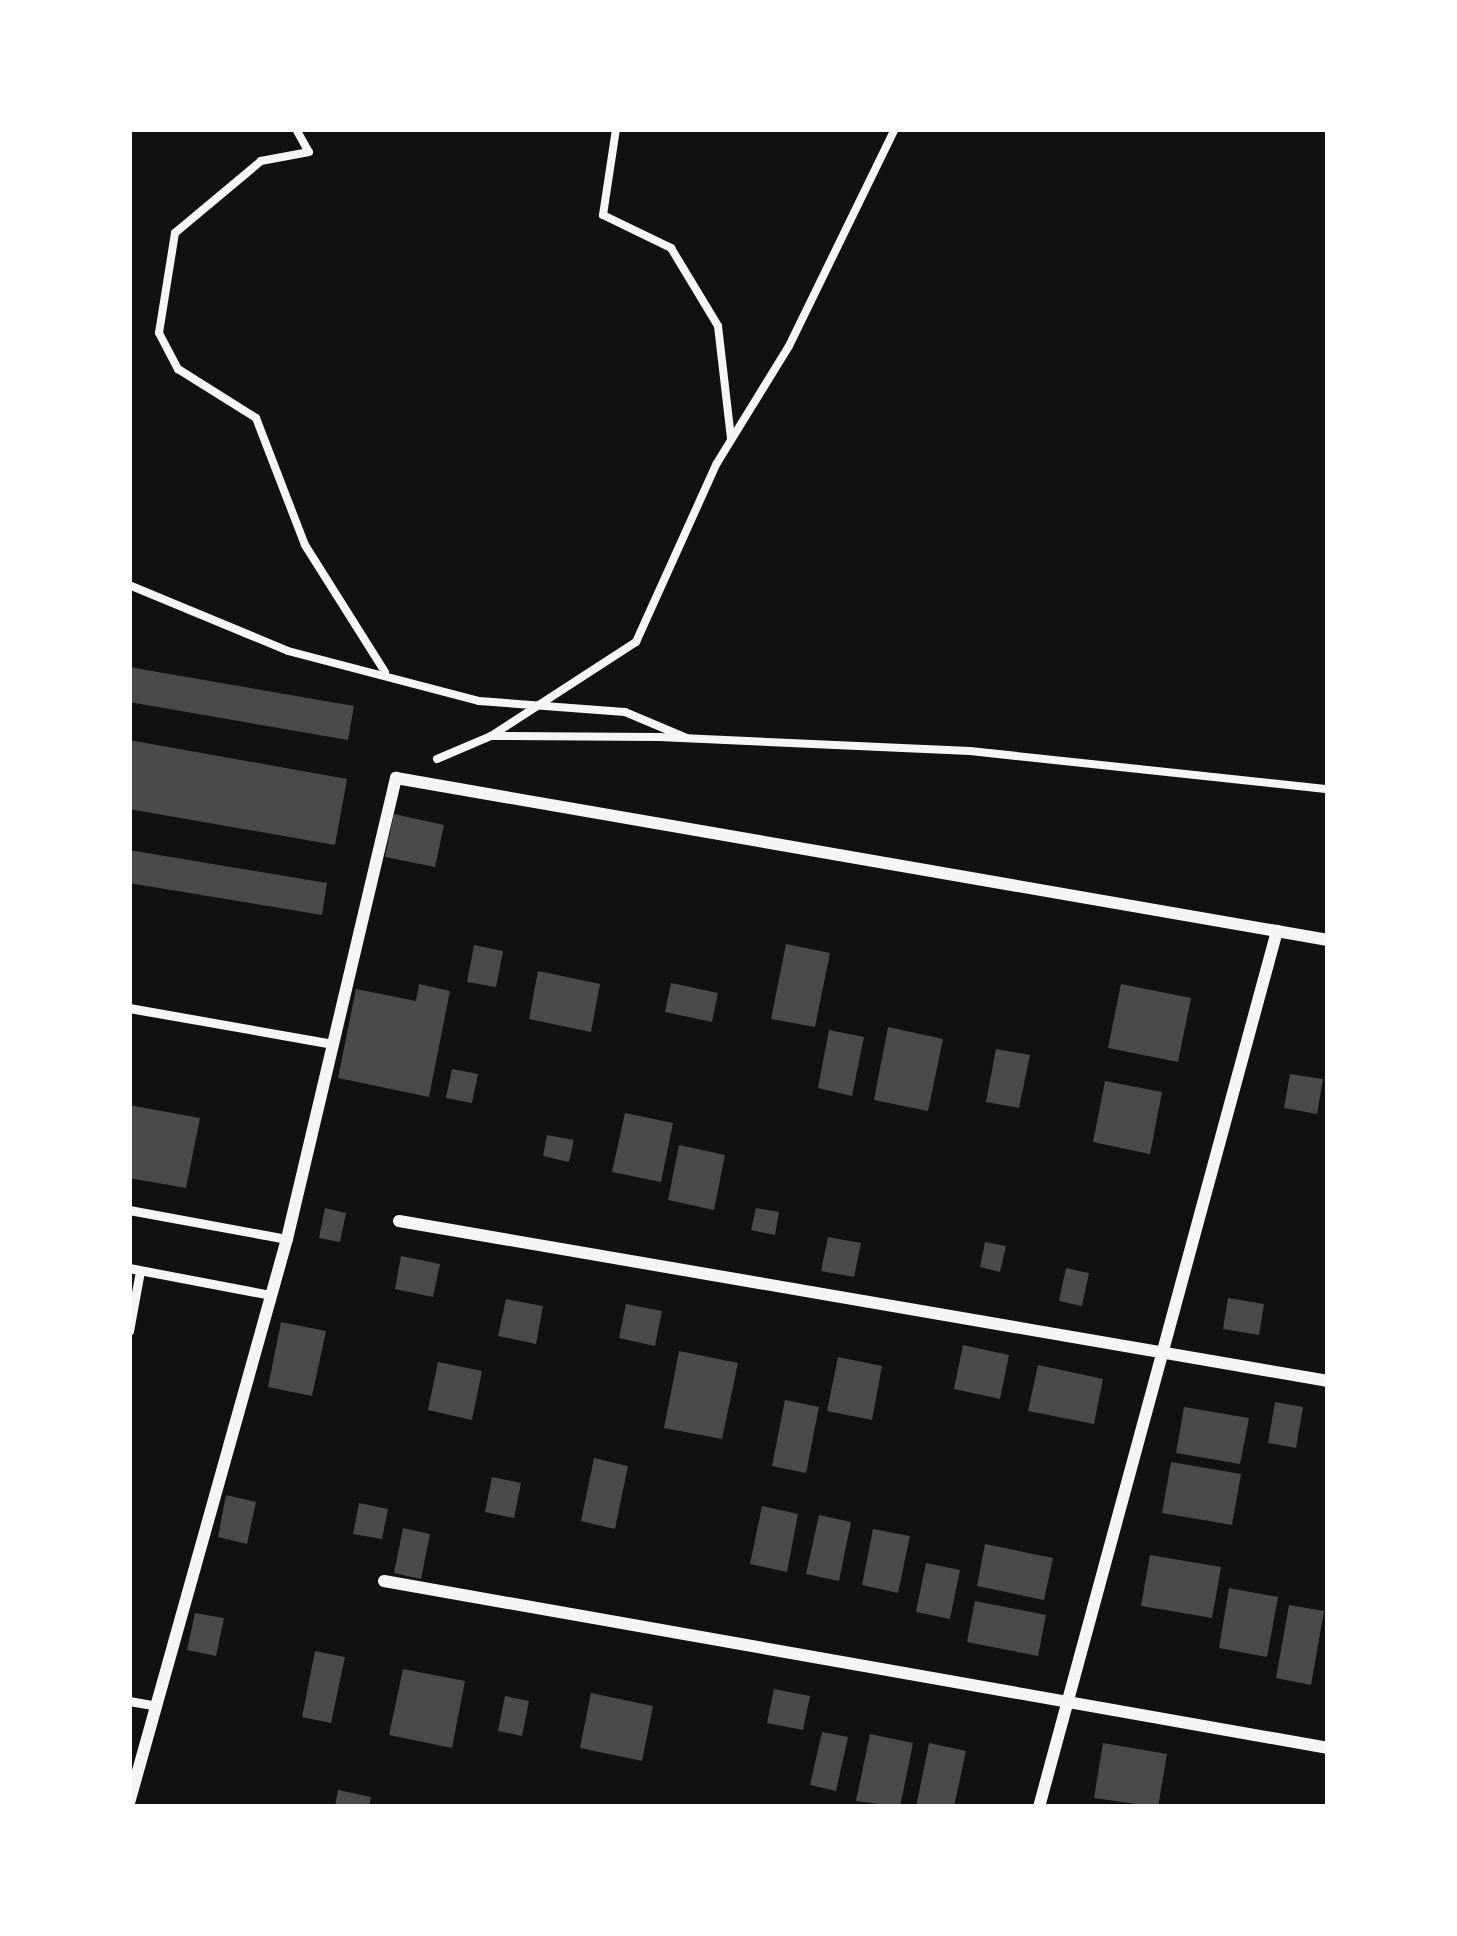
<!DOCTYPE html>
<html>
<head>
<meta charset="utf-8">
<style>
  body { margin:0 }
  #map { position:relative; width:1457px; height:1936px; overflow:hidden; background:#111; font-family:Helvetica,sans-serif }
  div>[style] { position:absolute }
  .building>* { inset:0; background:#4a4a4a }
  .path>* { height:8px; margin:-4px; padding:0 4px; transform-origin:4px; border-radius:4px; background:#f5f5f5 }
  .service>* { height:9px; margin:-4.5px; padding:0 4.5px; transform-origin:4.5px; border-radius:4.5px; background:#f5f5f5 }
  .minor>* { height:12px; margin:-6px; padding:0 6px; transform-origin:6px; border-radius:6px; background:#f5f5f5 }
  span { translate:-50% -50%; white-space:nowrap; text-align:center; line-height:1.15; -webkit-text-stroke:9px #fff; paint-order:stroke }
  .frame { position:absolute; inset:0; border:132px solid #fff; pointer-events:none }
</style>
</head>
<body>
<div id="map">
  <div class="building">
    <div style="clip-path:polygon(129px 667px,354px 706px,348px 740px,129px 702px)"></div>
    <div style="clip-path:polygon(129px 740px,347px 779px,335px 845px,129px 809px)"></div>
    <div style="clip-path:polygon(394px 814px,444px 825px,435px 867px,385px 857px)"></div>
    <div style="clip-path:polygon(129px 850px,327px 883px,322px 915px,129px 883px)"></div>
    <div style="clip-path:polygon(786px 944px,830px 953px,815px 1027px,771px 1019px)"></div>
    <div style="clip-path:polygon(474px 945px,503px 951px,496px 987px,467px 982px)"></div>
    <div style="clip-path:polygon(538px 971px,600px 984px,591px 1032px,529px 1019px)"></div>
    <div style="clip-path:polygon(671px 983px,718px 993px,712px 1022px,665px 1012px)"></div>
    <div style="clip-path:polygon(419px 984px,450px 991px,429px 1097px,338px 1078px,356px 989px,416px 1001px)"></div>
    <div style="clip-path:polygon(1121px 984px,1191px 998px,1178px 1062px,1108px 1048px)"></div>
    <div style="clip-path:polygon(888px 1027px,943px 1039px,928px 1111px,874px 1100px)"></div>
    <div style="clip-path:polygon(829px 1030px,864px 1037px,852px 1096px,818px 1088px)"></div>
    <div style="clip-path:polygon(996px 1049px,1030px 1055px,1019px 1108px,986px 1102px)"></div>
    <div style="clip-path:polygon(452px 1069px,478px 1074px,472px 1103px,446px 1098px)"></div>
    <div style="clip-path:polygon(1290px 1074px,1323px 1079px,1317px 1114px,1284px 1108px)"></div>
    <div style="clip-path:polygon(1105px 1081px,1162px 1092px,1150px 1154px,1093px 1142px)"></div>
    <div style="clip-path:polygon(129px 1105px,200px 1118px,186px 1188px,129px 1178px)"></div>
    <div style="clip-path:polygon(625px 1113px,673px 1123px,661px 1182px,612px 1172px)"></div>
    <div style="clip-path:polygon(547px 1135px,574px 1140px,569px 1162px,543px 1156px)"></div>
    <div style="clip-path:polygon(679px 1145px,725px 1155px,714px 1210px,668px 1200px)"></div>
    <div style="clip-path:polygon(325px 1208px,346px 1213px,340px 1242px,319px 1238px)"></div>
    <div style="clip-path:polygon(756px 1208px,779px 1212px,775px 1235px,751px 1230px)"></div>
    <div style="clip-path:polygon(828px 1237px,861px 1243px,854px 1277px,821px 1271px)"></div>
    <div style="clip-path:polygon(985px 1242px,1006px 1246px,1000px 1272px,980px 1267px)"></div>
    <div style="clip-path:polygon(401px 1256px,440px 1264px,433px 1297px,395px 1289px)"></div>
    <div style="clip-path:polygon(1066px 1268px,1089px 1273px,1082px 1306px,1059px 1301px)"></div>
    <div style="clip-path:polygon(1228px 1298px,1264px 1304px,1259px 1335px,1223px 1329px)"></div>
    <div style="clip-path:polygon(506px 1299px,543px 1306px,536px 1344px,498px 1336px)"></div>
    <div style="clip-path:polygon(626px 1304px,662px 1311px,655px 1346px,619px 1338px)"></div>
    <div style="clip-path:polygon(281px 1322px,326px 1331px,312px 1396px,268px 1387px)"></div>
    <div style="clip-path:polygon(963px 1345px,1009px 1355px,1000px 1399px,954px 1389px)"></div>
    <div style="clip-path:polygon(679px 1351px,738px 1363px,722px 1439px,664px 1428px)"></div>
    <div style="clip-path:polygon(838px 1357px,882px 1366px,872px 1420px,827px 1411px)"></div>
    <div style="clip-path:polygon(438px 1362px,482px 1371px,472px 1420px,428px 1410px)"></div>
    <div style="clip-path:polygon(1038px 1365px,1103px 1379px,1094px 1424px,1028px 1411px)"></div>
    <div style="clip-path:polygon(785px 1400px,819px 1407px,806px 1473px,772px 1466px)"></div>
    <div style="clip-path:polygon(1275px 1402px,1303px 1407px,1296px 1448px,1268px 1443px)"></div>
    <div style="clip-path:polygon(1184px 1407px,1249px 1418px,1240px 1464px,1176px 1453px)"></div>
    <div style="clip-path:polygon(594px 1458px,628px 1466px,615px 1529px,581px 1521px)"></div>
    <div style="clip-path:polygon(1171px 1462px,1241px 1474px,1232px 1525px,1162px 1513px)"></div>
    <div style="clip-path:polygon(492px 1477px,521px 1483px,514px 1518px,485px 1512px)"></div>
    <div style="clip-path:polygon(226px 1495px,256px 1502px,247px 1544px,218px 1537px)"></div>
    <div style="clip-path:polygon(359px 1503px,388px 1509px,382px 1539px,353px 1534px)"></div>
    <div style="clip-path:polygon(762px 1506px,798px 1514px,787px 1572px,750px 1564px)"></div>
    <div style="clip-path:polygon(819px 1515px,851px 1522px,839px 1581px,806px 1574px)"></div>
    <div style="clip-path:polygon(403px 1528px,430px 1534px,421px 1579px,394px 1573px)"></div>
    <div style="clip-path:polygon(873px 1529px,910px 1536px,898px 1593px,862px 1585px)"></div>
    <div style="clip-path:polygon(985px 1544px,1053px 1558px,1044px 1600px,977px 1586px)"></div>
    <div style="clip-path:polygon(1150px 1555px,1221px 1567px,1212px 1618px,1141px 1606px)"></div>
    <div style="clip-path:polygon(926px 1563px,960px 1570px,950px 1619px,916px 1612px)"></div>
    <div style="clip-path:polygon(1229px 1588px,1278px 1597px,1267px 1657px,1219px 1648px)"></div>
    <div style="clip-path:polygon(975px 1601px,1046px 1615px,1038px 1656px,967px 1642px)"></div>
    <div style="clip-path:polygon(1289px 1605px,1324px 1611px,1311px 1685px,1276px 1678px)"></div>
    <div style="clip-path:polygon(195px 1613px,224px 1618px,216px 1656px,187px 1650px)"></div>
    <div style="clip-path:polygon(315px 1651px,345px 1657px,331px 1723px,302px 1717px)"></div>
    <div style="clip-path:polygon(403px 1669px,465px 1681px,452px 1748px,389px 1735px)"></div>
    <div style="clip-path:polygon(774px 1689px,810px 1696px,803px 1730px,767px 1723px)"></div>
    <div style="clip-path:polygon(591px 1693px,653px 1706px,642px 1761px,580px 1748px)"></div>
    <div style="clip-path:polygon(505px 1696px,529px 1701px,522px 1736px,498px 1731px)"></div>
    <div style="clip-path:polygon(822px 1732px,848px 1737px,836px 1791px,810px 1785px)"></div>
    <div style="clip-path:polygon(870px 1734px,913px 1743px,900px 1807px,856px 1801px)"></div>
    <div style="clip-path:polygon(929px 1743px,966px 1751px,954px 1807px,916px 1807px)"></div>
    <div style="clip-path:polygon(1103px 1743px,1167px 1754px,1158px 1807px,1094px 1798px)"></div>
    <div style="clip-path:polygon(338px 1790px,371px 1797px,369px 1807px,335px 1807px)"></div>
  </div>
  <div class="path">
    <div style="left:296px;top:129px;width:26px;rotate:61deg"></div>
    <div style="left:309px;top:152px;width:49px;rotate:169.4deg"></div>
    <div style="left:261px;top:161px;width:112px;rotate:140.1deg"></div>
    <div style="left:175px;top:233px;width:101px;rotate:99.1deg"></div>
    <div style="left:159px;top:333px;width:41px;rotate:62.2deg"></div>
    <div style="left:178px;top:369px;width:92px;rotate:32.1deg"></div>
    <div style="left:256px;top:418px;width:136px;rotate:68.9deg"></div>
    <div style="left:305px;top:545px;width:150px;rotate:57.8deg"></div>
    <div style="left:616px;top:129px;width:87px;rotate:98.6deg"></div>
    <div style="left:603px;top:215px;width:76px;rotate:25.9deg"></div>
    <div style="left:671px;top:248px;width:91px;rotate:58.9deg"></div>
    <div style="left:718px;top:326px;width:113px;rotate:83.4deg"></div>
    <div style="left:129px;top:585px;width:172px;rotate:22.5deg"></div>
    <div style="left:288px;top:651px;width:197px;rotate:14.7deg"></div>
    <div style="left:479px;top:701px;width:146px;rotate:4.3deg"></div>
    <div style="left:625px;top:712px;width:67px;rotate:22.8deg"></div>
    <div style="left:491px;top:736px;width:173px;rotate:-33deg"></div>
    <div style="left:636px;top:642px;width:196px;rotate:-65.7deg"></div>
    <div style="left:717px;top:463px;width:137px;rotate:-58.4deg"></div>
    <div style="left:789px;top:346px;width:242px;rotate:-64deg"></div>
    <div style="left:437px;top:759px;width:59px;rotate:-23.1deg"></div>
    <div style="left:491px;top:736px;width:168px;rotate:0.3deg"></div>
    <div style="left:659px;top:737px;width:311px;rotate:2.6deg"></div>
    <div style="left:970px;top:751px;width:360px;rotate:6.1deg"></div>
  </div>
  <div class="service">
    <div style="left:129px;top:1008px;width:207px;rotate:10deg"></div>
    <div style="left:129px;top:1210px;width:161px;rotate:10.4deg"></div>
    <div style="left:129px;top:1268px;width:145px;rotate:10.8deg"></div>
    <div style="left:129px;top:1331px;width:61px;rotate:-79.6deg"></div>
    <div style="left:129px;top:1701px;width:27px;rotate:10deg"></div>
  </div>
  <div class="minor">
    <div style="left:399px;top:1221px;width:943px;rotate:9.77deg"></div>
    <div style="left:384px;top:1581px;width:959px;rotate:10.03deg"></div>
    <div style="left:129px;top:1803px;width:586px;rotate:-74.35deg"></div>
    <div style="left:287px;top:1239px;width:474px;rotate:-76.7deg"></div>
    <div style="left:396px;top:778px;width:946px;rotate:9.86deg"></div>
    <div style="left:1039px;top:1807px;width:908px;rotate:-74.8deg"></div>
  </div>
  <div class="frame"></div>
</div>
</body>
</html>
